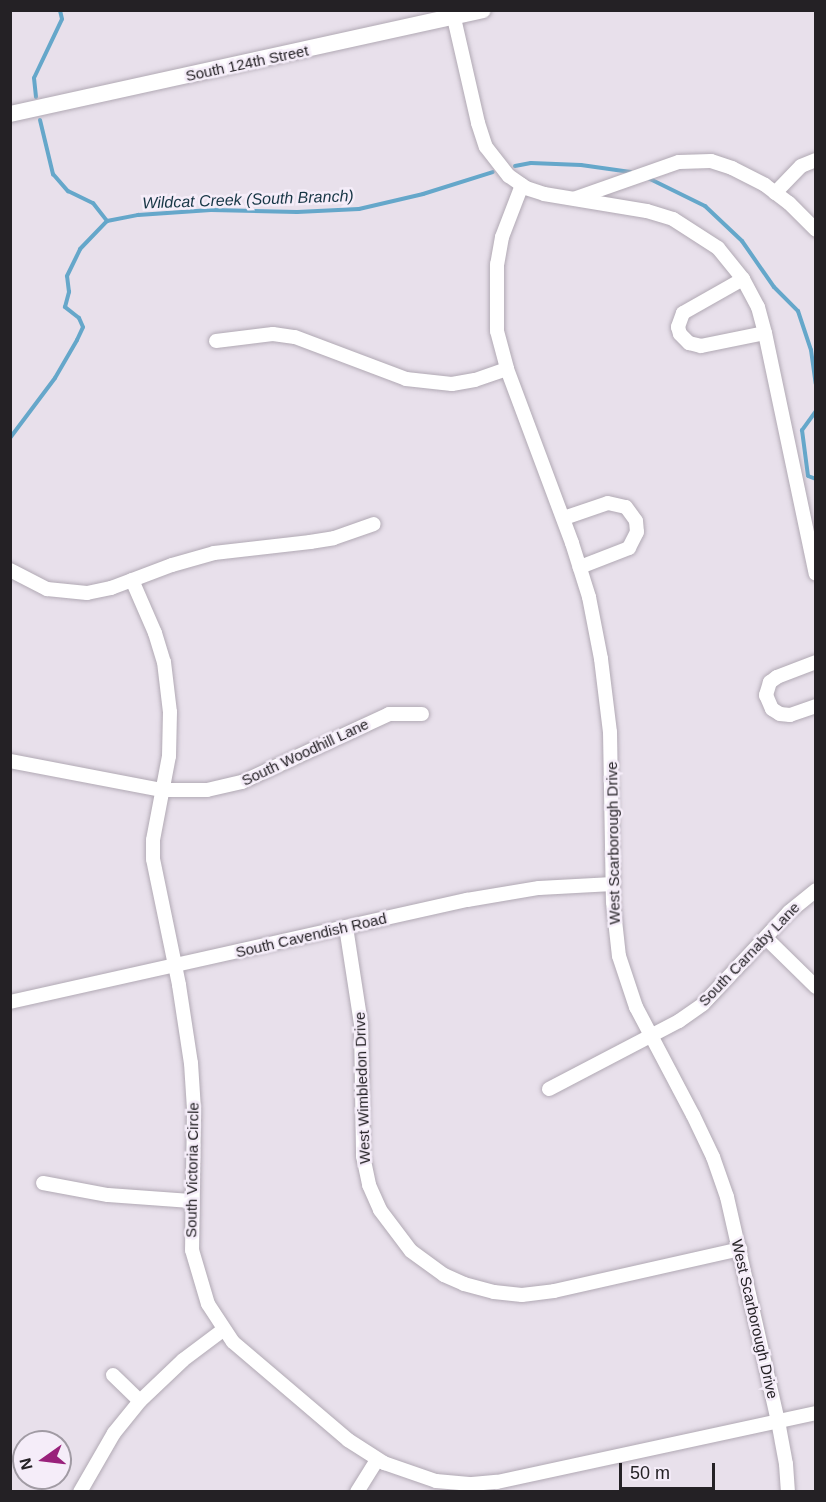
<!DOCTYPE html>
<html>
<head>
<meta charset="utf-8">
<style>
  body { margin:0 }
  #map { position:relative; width:826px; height:1502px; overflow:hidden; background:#e8e0eb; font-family:Arial,sans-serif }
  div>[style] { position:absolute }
  .stream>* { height:4px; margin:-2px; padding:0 2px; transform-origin:2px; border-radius:2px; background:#65a7ca }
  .roads { filter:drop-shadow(0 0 2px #b1a9b4) drop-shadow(0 0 2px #b1a9b4) }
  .minor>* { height:14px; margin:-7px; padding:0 7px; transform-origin:7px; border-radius:7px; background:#fff }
  .tertiary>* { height:16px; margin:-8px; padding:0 8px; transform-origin:8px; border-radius:8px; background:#fff }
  span { translate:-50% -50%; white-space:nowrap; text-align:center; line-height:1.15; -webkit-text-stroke:5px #f5edf9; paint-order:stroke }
  .street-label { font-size:15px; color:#242125 }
  .water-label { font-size:16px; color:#173645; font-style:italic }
  .frame { position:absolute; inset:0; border:12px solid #242125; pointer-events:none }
  .north { position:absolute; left:12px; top:1430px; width:60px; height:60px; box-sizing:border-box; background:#f5edf9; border:2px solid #a19ba4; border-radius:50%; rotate:256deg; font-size:16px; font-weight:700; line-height:24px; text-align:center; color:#242125 }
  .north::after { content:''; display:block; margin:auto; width:21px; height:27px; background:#99217b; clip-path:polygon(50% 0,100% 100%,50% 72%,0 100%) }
  .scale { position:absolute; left:619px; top:1463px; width:96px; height:27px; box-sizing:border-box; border:3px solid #242125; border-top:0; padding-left:8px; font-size:18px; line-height:21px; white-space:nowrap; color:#242125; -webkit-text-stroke:4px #f5edf9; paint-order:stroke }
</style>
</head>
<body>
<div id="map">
  <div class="stream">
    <div style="left:36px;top:97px;width:19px;rotate:-96deg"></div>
    <div style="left:34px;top:78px;width:65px;rotate:-64.6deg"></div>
    <div style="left:62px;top:19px;width:9px;rotate:-103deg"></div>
    <div style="left:40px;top:120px;width:56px;rotate:76.5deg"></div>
    <div style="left:53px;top:174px;width:23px;rotate:49deg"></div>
    <div style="left:68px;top:191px;width:28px;rotate:26deg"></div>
    <div style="left:93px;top:203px;width:23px;rotate:52deg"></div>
    <div style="left:107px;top:221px;width:32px;rotate:-11deg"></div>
    <div style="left:138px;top:215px;width:73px;rotate:-3.9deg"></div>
    <div style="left:211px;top:210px;width:86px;rotate:1.3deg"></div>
    <div style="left:297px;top:212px;width:62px;rotate:-2.8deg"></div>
    <div style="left:359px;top:209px;width:66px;rotate:-13.2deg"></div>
    <div style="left:423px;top:194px;width:73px;rotate:-17.4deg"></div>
    <div style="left:515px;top:166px;width:16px;rotate:-11deg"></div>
    <div style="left:531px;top:163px;width:50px;rotate:2.3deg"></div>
    <div style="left:581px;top:165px;width:50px;rotate:8deg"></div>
    <div style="left:648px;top:178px;width:64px;rotate:26.2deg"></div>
    <div style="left:705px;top:206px;width:51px;rotate:43.4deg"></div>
    <div style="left:742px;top:241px;width:56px;rotate:55.2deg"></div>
    <div style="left:774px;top:287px;width:34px;rotate:45deg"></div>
    <div style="left:798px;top:311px;width:41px;rotate:71.6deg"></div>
    <div style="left:811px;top:350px;width:34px;rotate:82deg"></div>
    <div style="left:816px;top:411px;width:24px;rotate:126deg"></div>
    <div style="left:802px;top:430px;width:46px;rotate:82.6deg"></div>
    <div style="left:808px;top:476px;width:9px;rotate:21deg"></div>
    <div style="left:10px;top:438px;width:75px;rotate:-53.1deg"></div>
    <div style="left:55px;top:378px;width:44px;rotate:-59.9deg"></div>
    <div style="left:77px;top:340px;width:14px;rotate:-65deg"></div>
    <div style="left:83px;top:327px;width:10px;rotate:-114deg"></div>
    <div style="left:79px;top:318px;width:18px;rotate:-142deg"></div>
    <div style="left:65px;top:307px;width:16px;rotate:-75deg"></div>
    <div style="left:69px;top:292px;width:16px;rotate:-97deg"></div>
    <div style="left:67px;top:276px;width:30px;rotate:-64deg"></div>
    <div style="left:80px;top:249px;width:39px;rotate:-46deg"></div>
  </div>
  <div class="roads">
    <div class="minor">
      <div style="left:454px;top:18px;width:108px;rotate:77.1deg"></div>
      <div style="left:478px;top:123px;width:25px;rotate:72deg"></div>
      <div style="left:486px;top:147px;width:37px;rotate:52deg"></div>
      <div style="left:509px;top:176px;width:21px;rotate:35deg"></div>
      <div style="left:526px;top:188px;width:19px;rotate:18deg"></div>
      <div style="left:544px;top:194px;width:104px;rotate:9.4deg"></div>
      <div style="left:647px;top:211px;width:27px;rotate:17deg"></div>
      <div style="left:673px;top:219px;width:54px;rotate:32.8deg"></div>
      <div style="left:718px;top:248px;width:40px;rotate:51deg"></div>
      <div style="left:743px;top:279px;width:32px;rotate:62deg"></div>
      <div style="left:758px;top:307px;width:27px;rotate:75deg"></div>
      <div style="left:765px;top:333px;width:246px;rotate:78.1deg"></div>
      <div style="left:522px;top:185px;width:56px;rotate:111deg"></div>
      <div style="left:502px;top:237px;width:27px;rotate:100deg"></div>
      <div style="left:497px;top:264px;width:67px;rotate:90deg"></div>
      <div style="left:497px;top:331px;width:39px;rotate:75deg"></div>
      <div style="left:507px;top:369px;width:186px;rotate:69.5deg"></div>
      <div style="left:572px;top:543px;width:57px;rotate:72.5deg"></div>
      <div style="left:589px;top:597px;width:63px;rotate:79deg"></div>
      <div style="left:601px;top:659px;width:74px;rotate:83deg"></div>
      <div style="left:610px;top:732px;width:170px;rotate:89deg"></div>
      <div style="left:613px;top:902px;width:54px;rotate:83.7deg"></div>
      <div style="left:619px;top:956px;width:54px;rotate:71.6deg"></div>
      <div style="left:636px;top:1007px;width:122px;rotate:62.2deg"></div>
      <div style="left:693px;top:1115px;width:47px;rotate:64.5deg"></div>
      <div style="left:713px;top:1157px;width:42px;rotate:70.7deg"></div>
      <div style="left:727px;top:1197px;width:230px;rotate:77.2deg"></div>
      <div style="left:778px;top:1421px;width:44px;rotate:79.5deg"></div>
      <div style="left:786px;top:1464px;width:28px;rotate:86deg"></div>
      <div style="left:775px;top:193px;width:37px;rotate:-46deg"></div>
      <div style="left:801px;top:166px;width:16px;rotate:-22deg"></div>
      <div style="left:576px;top:198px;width:109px;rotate:-19.3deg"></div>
      <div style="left:679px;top:162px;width:32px;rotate:-2deg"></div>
      <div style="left:711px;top:161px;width:22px;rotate:18deg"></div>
      <div style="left:732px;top:168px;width:37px;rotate:27deg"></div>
      <div style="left:765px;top:185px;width:30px;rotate:37deg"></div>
      <div style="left:789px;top:203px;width:38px;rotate:45deg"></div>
      <div style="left:743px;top:279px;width:69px;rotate:150.5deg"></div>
      <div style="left:683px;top:313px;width:15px;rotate:110deg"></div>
      <div style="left:678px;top:327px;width:7px;rotate:74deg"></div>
      <div style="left:680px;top:334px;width:13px;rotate:45deg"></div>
      <div style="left:689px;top:343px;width:12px;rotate:14deg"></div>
      <div style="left:701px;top:346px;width:65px;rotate:-11.5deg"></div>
      <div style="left:216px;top:341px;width:57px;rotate:-7deg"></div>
      <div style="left:273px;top:334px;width:22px;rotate:8deg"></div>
      <div style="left:295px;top:337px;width:119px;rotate:20.7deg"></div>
      <div style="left:406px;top:379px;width:46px;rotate:6.2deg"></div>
      <div style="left:452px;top:384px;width:23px;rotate:-10deg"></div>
      <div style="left:475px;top:380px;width:34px;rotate:-19deg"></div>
      <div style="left:564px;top:518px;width:46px;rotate:-18.8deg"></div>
      <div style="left:608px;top:503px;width:18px;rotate:13deg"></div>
      <div style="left:626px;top:507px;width:17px;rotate:54deg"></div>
      <div style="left:636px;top:521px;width:11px;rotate:85deg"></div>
      <div style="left:637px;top:532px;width:18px;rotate:117deg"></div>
      <div style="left:629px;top:548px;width:53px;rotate:158.8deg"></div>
      <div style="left:10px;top:570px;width:42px;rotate:27.2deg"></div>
      <div style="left:47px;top:589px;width:40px;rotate:5.7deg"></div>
      <div style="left:87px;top:593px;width:25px;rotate:-12deg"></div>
      <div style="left:111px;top:588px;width:65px;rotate:-20.7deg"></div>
      <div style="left:172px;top:565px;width:44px;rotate:-15.9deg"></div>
      <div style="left:214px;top:553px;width:97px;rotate:-6.5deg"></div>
      <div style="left:310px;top:542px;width:24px;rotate:-9deg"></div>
      <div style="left:334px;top:538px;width:42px;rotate:-19.3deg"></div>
      <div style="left:132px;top:580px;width:58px;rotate:66.5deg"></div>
      <div style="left:155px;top:633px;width:30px;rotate:73deg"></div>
      <div style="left:164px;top:662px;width:50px;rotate:83.2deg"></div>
      <div style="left:170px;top:712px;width:44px;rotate:91.3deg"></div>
      <div style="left:169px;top:756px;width:86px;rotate:100.8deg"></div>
      <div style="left:153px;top:840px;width:19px;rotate:90deg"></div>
      <div style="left:153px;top:859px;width:129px;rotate:78.3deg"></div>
      <div style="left:179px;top:985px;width:79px;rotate:81.3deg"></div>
      <div style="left:191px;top:1063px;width:47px;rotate:86.3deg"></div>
      <div style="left:194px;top:1110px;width:140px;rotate:90.8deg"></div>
      <div style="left:192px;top:1250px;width:56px;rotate:73.5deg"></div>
      <div style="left:208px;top:1304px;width:45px;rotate:56.7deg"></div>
      <div style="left:233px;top:1342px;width:151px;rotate:40.4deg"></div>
      <div style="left:348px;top:1440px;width:43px;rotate:32.6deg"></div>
      <div style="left:384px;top:1463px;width:55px;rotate:19.1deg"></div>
      <div style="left:436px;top:1481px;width:36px;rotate:5deg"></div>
      <div style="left:472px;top:1484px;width:25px;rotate:-5deg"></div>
      <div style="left:497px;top:1482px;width:326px;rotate:-12.2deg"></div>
      <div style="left:816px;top:662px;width:42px;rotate:159deg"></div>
      <div style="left:777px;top:677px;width:9px;rotate:144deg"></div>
      <div style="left:770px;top:682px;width:14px;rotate:107deg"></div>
      <div style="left:766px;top:695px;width:15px;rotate:67deg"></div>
      <div style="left:772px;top:709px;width:9px;rotate:32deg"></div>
      <div style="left:780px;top:714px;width:10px;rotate:6deg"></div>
      <div style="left:790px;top:715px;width:28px;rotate:-19deg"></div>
      <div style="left:10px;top:761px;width:155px;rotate:10.8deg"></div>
      <div style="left:162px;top:790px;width:45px"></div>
      <div style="left:207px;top:790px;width:36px;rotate:-13deg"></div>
      <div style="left:242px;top:782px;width:162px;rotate:-24.8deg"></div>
      <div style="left:389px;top:714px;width:33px"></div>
      <div style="left:346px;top:927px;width:98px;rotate:81.2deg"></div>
      <div style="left:361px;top:1024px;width:132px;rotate:89.1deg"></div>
      <div style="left:363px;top:1156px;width:30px;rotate:78deg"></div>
      <div style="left:369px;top:1185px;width:27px;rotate:66deg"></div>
      <div style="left:380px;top:1210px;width:51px;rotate:52.9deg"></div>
      <div style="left:411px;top:1251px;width:41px;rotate:36deg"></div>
      <div style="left:444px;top:1275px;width:22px;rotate:24deg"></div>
      <div style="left:464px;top:1284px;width:31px;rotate:15deg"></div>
      <div style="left:494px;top:1292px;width:28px;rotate:6deg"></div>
      <div style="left:522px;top:1295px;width:32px;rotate:-7deg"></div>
      <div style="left:554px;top:1291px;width:191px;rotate:-12.7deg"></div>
      <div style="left:766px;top:938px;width:70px;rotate:44.4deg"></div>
      <div style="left:10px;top:1002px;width:468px;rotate:-12.6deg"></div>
      <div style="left:467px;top:900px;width:73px;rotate:-9.5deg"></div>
      <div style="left:539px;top:888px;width:74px;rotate:-3.1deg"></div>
      <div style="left:549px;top:1089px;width:147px;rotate:-27.6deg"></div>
      <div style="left:679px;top:1021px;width:29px;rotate:-35deg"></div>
      <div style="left:703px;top:1004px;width:126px;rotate:-46.9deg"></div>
      <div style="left:789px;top:912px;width:35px;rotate:-39deg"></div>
      <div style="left:43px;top:1183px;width:66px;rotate:10.5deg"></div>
      <div style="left:108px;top:1195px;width:83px;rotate:4.1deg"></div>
      <div style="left:113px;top:1375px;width:37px;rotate:44deg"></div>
      <div style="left:80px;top:1492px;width:68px;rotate:-60deg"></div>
      <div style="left:114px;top:1433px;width:41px;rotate:-50.9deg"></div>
      <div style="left:140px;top:1401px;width:59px;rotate:-43.6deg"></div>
      <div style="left:183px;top:1360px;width:50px;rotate:-36.9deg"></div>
      <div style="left:357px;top:1492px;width:38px;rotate:-58deg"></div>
    </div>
    <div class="tertiary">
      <div style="left:10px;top:114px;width:484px;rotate:-12.4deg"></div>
    </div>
  </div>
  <div class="street-label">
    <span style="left:247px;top:63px;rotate:-12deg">South 124th Street</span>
    <span style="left:305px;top:752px;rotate:-25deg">South Woodhill Lane</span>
    <span style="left:613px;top:843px;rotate:-91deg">West Scarborough Drive</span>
    <span style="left:311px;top:935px;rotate:-13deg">South Cavendish Road</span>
    <span style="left:749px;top:954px;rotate:-46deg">South Carnaby Lane</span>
    <span style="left:362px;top:1088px;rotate:-92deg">West Wimbledon Drive</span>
    <span style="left:192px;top:1170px;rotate:-89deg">South Victoria Circle</span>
    <span style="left:755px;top:1319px;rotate:77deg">West Scarborough Drive</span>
  </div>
  <div class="water-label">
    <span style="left:248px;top:200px;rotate:-2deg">Wildcat Creek (South Branch)</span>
  </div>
  <div class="frame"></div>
  <div class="north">N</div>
  <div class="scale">50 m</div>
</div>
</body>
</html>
